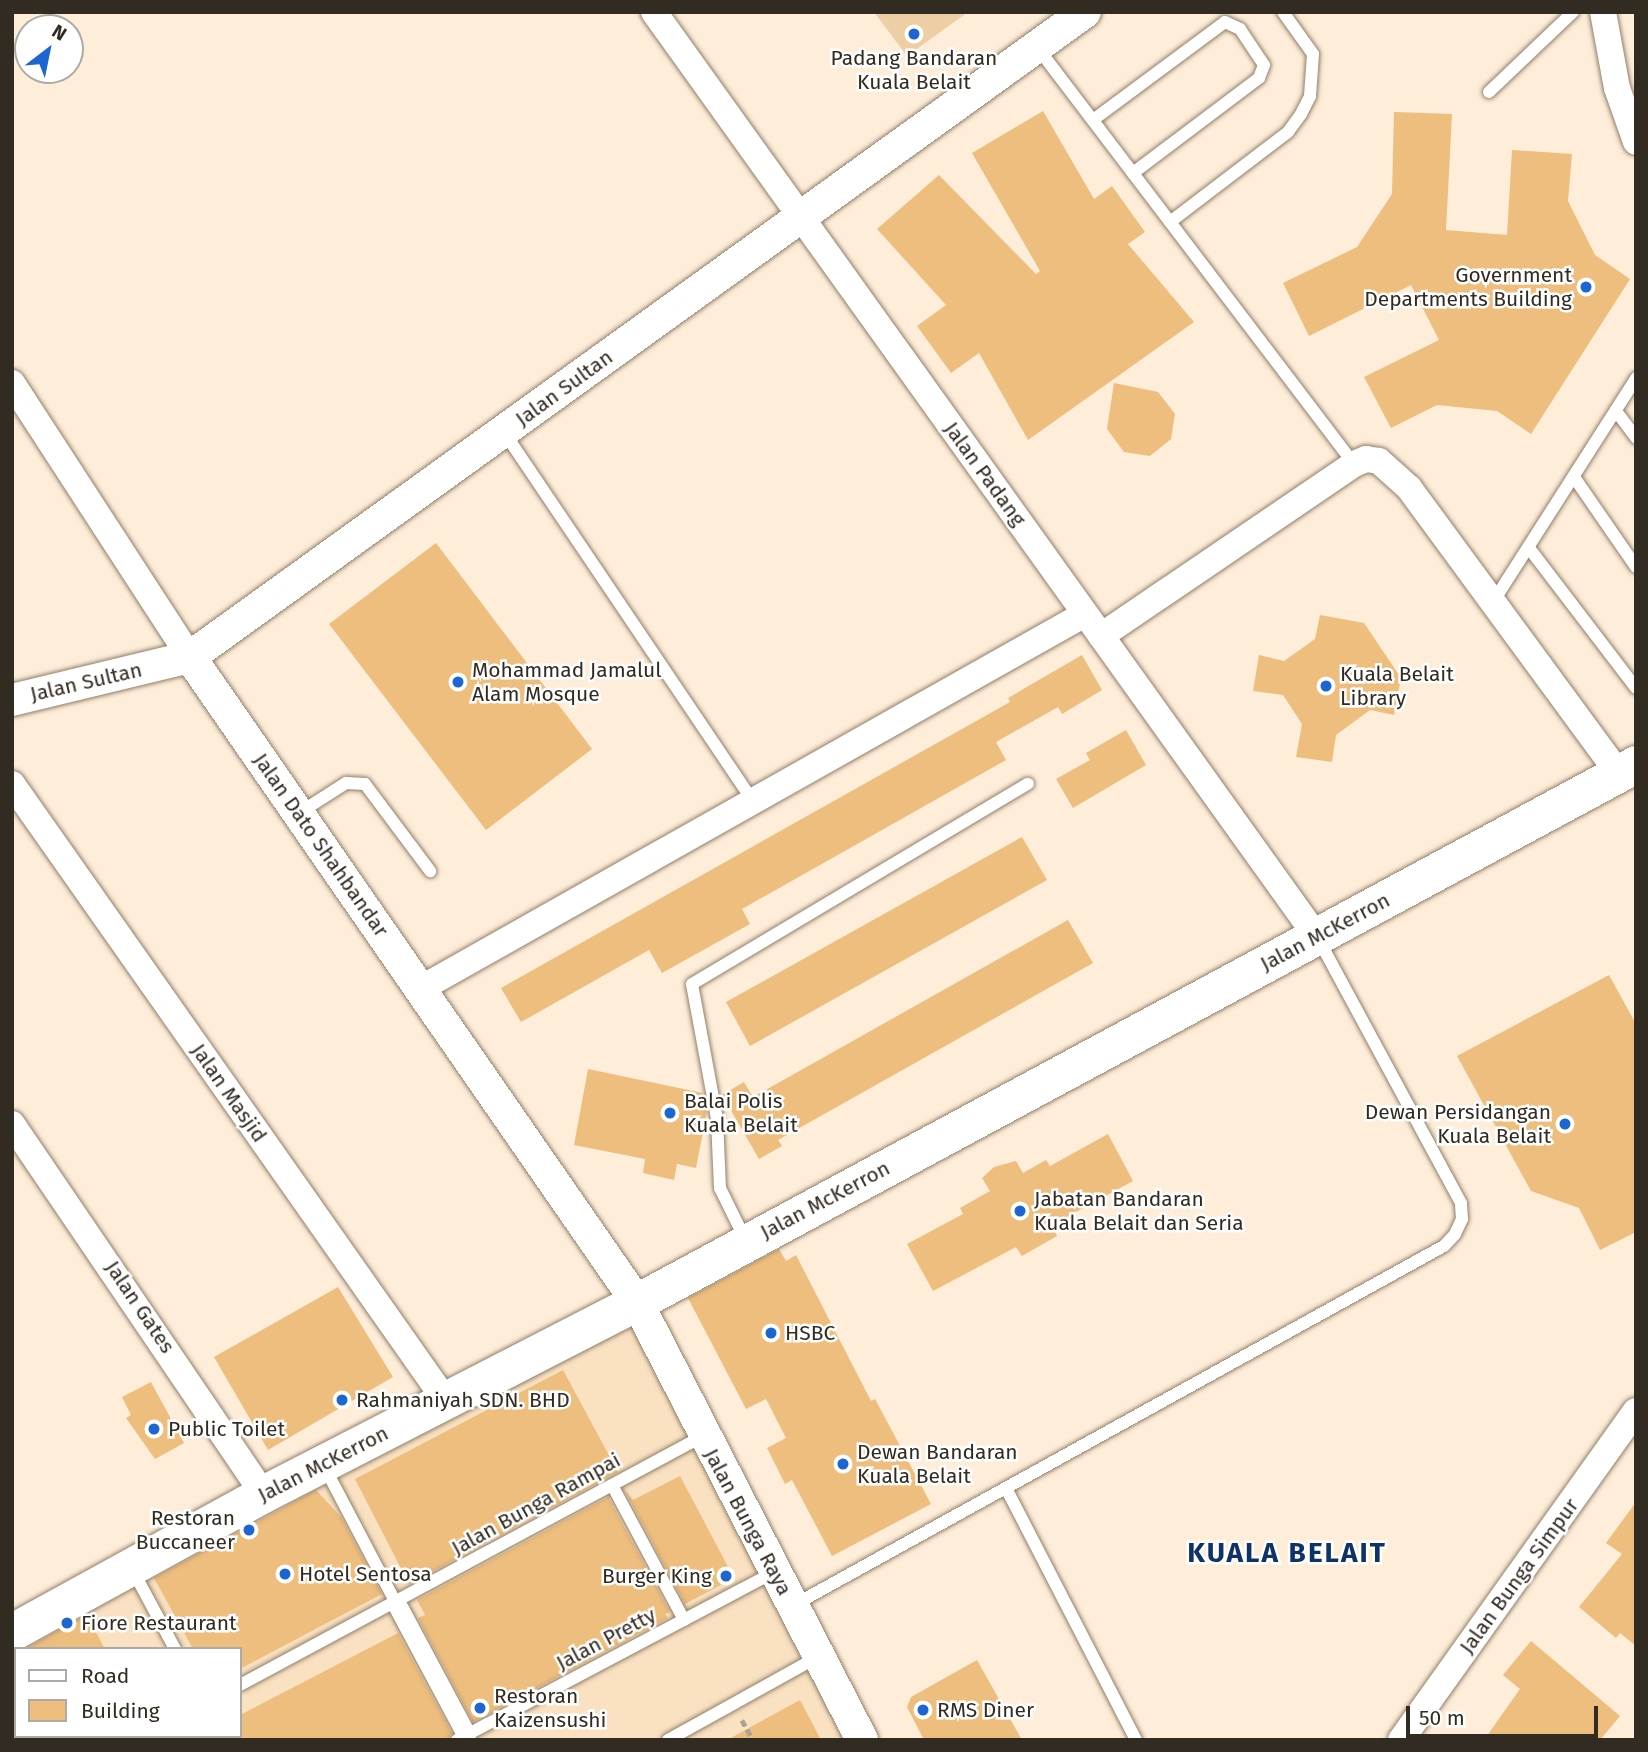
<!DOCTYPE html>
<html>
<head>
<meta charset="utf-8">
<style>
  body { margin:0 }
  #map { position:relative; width:1648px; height:1752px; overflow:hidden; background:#fdedd9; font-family:"Fira Sans",sans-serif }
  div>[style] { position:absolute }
  .built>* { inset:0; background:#f9e1c1 }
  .green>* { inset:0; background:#eecea4 }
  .building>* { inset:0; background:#edbe7d }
  .path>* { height:4.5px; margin-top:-2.25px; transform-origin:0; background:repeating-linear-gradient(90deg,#aea292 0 7px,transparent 0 10.5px) }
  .roads { filter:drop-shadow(0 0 2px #917f68) drop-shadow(0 0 2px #917f68) }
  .service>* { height:12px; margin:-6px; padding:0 6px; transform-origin:6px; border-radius:6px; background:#fff }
  .pedestrian>* { height:19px; margin:-9.5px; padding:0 9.5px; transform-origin:9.5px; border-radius:9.5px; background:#fff }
  .minor>* { height:26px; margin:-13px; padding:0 13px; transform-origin:13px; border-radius:13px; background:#fff }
  .tertiary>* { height:32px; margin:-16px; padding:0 16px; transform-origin:16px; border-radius:16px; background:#fff }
  .secondary>* { height:37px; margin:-18.5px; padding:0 18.5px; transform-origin:18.5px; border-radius:18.5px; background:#fff }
  .dots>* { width:19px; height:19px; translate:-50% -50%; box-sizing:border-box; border:4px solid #fff; border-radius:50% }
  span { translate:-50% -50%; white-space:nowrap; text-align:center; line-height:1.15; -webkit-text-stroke:5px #fff; paint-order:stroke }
  .poi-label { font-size:21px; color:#322b21 }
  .right { translate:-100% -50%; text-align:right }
  .left { translate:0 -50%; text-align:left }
  .street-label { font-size:21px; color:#322b21 }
  .district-label { font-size:28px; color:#103367; font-weight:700; letter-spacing:2px }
  .frame { position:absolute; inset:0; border:14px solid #322b21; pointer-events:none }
  .legend { position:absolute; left:14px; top:1647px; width:228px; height:91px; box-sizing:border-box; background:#fff; border:2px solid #adaaa6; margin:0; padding:9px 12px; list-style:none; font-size:21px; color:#322b21 }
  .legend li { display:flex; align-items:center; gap:14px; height:35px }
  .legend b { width:35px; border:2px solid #adaaa6 }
  .north { position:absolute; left:14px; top:14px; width:70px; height:70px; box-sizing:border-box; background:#fff; border:2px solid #adaaa6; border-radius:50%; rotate:32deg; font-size:19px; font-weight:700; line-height:28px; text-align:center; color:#322b21 }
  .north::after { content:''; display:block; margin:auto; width:24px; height:32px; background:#1d66d1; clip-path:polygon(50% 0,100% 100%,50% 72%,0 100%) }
  .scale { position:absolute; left:1406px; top:1706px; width:192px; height:32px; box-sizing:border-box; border:4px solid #322b21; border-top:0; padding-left:9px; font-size:21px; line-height:24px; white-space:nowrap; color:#322b21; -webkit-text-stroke:5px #fff; paint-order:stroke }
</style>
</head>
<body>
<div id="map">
  <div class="built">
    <div style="clip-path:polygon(evenodd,637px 1302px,864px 1740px,12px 1740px,12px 1633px,637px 1302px,16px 1649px,240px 1649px,240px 1736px,16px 1736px,16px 1649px)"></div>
  </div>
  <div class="green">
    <div style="clip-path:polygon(874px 12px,968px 12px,907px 56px)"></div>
  </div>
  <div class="building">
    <div style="clip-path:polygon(1043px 111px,1094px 199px,1112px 186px,1145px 232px,1128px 244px,1194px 322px,1028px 440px,979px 353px,951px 373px,917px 326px,946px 305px,877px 229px,939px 175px,1036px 274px,1040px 271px,972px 153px)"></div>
    <div style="clip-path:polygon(1394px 112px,1452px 114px,1446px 230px,1507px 235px,1512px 150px,1572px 154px,1568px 201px,1595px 255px,1630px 279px,1531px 434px,1497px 411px,1437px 405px,1391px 428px,1364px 377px,1439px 340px,1411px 285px,1309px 336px,1283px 283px,1357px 247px,1392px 194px)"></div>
    <div style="clip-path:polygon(1114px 383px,1158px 392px,1175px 414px,1171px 439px,1150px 456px,1124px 452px,1107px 429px)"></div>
    <div style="clip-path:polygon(436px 543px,592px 749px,486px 830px,329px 624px)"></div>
    <div style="clip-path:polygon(1320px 615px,1364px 623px,1401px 678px,1394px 715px,1370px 710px,1336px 735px,1332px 762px,1296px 757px,1302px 724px,1283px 695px,1253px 691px,1259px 655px,1284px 661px,1315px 639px)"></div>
    <div style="clip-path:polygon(1082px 655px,1102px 690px,1062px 714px,1058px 707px,996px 742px,1006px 760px,742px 909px,750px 924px,662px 973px,649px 950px,521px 1022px,501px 988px,1010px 702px,1008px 698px)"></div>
    <div style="clip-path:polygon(1126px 730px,1146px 765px,1073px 808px,1056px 779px,1090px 760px,1086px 753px)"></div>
    <div style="clip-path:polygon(1022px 837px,1047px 880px,750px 1046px,726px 1002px)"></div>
    <div style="clip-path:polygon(1068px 920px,1093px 963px,778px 1140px,782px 1146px,759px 1159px,722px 1095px,744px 1082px,753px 1097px)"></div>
    <div style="clip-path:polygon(1609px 975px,1636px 1024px,1636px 1232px,1600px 1250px,1579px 1208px,1531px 1191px,1457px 1056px)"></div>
    <div style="clip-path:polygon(588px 1069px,703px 1093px,707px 1111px,696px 1168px,677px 1164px,674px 1180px,643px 1173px,645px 1159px,574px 1145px)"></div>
    <div style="clip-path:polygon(1108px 1134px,1133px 1181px,1052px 1225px,1057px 1236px,1022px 1256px,1016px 1247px,933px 1291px,907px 1244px,963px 1214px,960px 1208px,990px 1191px,982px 1178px,994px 1167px,1016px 1161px,1023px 1173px,1046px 1160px,1050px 1166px)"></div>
    <div style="clip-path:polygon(779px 1249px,786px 1261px,796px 1255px,871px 1401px,875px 1399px,931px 1504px,832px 1556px,792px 1480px,785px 1484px,767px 1448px,786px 1438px,766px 1399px,746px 1409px,688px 1298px)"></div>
    <div style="clip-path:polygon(338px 1287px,393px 1377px,268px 1450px,214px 1357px)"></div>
    <div style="clip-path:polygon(563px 1370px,618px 1472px,409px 1584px,355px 1479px)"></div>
    <div style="clip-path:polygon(151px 1382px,184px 1443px,155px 1459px,126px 1418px,131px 1415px,122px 1397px)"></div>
    <div style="clip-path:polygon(680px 1476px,734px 1578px,685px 1604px,624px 1489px,633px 1500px)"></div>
    <div style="clip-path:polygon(316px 1490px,341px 1517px,382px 1594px,240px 1669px,240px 1649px,193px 1649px,154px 1578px)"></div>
    <div style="clip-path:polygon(608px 1497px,670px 1612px,665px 1614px,668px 1618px,473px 1722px,418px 1618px,425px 1615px,417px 1600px)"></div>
    <div style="clip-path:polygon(1636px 1502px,1636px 1646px,1620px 1633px,1616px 1638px,1579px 1607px,1622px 1554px,1606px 1543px)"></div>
    <div style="clip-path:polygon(87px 1615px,105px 1649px,25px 1649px)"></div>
    <div style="clip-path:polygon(398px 1633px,452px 1733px,448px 1739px,240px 1740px,240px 1715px)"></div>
    <div style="clip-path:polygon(1531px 1641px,1620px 1716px,1600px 1740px,1484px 1740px,1520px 1689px,1503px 1675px)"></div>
    <div style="clip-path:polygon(977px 1660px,1022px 1740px,924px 1740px,907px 1707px,911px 1697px)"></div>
    <div style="clip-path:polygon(800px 1700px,821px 1740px,727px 1740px)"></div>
  </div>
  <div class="path">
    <div style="left:742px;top:1720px;width:23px;rotate:61deg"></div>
  </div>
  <div class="roads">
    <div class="service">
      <div style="left:1037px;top:47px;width:524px;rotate:52.76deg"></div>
      <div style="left:1489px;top:92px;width:116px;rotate:-43.6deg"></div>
      <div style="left:1093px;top:120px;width:164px;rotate:-36.6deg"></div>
      <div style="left:1225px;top:22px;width:17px;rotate:25deg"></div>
      <div style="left:1240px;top:29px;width:43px;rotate:56.3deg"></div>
      <div style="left:1264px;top:65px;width:14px;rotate:111deg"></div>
      <div style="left:1259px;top:78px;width:158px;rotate:143deg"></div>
      <div style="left:1170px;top:222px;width:148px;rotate:-37.3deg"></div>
      <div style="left:1288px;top:132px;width:22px;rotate:-54deg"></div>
      <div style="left:1301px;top:114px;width:20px;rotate:-63deg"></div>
      <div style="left:1310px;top:96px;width:42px;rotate:-85.9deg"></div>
      <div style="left:1313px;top:54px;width:52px;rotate:-125.5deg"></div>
      <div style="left:1616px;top:411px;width:34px;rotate:53deg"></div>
      <div style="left:504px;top:432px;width:445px;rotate:56deg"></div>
      <div style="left:1574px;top:477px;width:109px;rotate:55.4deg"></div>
      <div style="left:1529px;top:548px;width:176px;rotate:52.6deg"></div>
      <div style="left:1493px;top:602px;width:266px;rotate:-57.4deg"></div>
      <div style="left:299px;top:813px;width:56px;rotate:-32.6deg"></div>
      <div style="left:346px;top:783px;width:19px;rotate:3deg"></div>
      <div style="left:365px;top:784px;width:109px;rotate:53.2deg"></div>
      <div style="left:745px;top:1239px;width:57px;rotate:-116.1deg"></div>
      <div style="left:720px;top:1188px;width:69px;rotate:-92.5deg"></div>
      <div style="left:717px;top:1119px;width:137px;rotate:-100.5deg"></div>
      <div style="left:692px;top:984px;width:391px;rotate:-30.8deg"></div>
      <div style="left:324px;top:1466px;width:155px;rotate:62.3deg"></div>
      <div style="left:612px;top:1485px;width:153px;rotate:61.9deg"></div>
      <div style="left:1006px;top:1488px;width:284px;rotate:62.7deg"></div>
      <div style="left:132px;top:1569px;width:91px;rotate:61.7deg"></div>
      <div style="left:792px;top:1606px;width:745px;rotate:-28.91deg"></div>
      <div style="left:1444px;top:1246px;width:16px;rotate:-47deg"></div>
      <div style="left:1455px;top:1234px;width:17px;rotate:-65deg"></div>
      <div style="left:1462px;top:1219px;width:16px;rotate:-94deg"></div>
      <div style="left:1461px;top:1203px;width:301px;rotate:-118.4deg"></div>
      <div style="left:240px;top:1685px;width:526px;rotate:-28.27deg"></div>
      <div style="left:137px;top:1740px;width:7px;rotate:-34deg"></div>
      <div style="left:457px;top:1740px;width:359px;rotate:-27.9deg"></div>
      <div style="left:668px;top:1740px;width:171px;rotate:-29deg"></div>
    </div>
    <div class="pedestrian">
      <div style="left:396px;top:1603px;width:149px;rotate:61.9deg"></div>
      <div style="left:223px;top:1736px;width:4px;rotate:63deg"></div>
    </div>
    <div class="minor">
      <div style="left:654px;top:12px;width:1138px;rotate:54.37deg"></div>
      <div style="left:1603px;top:12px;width:77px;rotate:79.6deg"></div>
      <div style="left:1617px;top:88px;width:57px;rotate:70.6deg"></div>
      <div style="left:12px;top:383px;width:327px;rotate:57deg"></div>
      <div style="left:1101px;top:636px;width:306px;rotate:-34.2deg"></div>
      <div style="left:1354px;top:464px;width:13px;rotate:-23deg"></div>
      <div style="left:1366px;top:459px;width:13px;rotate:9deg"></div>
      <div style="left:1379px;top:461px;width:40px;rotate:42deg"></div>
      <div style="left:1409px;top:488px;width:353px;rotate:53.7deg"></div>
      <div style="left:12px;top:784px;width:754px;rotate:54.88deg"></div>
      <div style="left:420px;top:989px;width:763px;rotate:-29.42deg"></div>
      <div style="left:12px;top:1124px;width:447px;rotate:55.8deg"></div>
      <div style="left:1401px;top:1740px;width:404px;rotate:-54.5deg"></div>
    </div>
    <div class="tertiary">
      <div style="left:190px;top:657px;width:785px;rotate:55.28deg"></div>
      <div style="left:637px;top:1302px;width:492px;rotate:62.8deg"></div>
      <div style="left:12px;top:700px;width:183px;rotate:-13.6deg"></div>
      <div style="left:190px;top:657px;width:1103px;rotate:-35.78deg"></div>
    </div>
    <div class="secondary">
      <div style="left:12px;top:1632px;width:286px;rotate:-28.8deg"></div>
      <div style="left:263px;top:1494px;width:420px;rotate:-27.2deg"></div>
      <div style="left:637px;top:1302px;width:1135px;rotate:-28.3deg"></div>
    </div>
  </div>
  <div class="dots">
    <div style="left:914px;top:34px;background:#1d66d1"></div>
    <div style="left:1586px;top:287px;background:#1d66d1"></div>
    <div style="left:458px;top:682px;background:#1d66d1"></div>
    <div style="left:1326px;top:686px;background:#1d66d1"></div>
    <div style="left:670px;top:1113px;background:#1d66d1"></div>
    <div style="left:1565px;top:1124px;background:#1d66d1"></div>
    <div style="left:1020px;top:1211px;background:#1d66d1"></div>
    <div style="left:771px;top:1333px;background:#1d66d1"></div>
    <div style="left:342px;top:1400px;background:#1d66d1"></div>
    <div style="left:154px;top:1429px;background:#1d66d1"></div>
    <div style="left:843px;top:1464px;background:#1d66d1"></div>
    <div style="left:249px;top:1530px;background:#1d66d1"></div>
    <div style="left:285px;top:1574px;background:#1d66d1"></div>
    <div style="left:726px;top:1576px;background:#1d66d1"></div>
    <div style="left:67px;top:1623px;background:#1d66d1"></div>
    <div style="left:480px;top:1708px;background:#1d66d1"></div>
    <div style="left:923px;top:1710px;background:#1d66d1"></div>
  </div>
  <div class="poi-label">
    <span style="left:914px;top:70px">Padang Bandaran<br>Kuala Belait</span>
    <span class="right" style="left:1572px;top:287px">Government<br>Departments Building</span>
    <span class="left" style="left:472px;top:682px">Mohammad Jamalul<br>Alam Mosque</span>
    <span class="left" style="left:1340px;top:686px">Kuala Belait<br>Library</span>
    <span class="left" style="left:684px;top:1113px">Balai Polis<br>Kuala Belait</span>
    <span class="right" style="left:1551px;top:1124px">Dewan Persidangan<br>Kuala Belait</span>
    <span class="left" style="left:1034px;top:1211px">Jabatan Bandaran<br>Kuala Belait dan Seria</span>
    <span class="left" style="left:785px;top:1333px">HSBC</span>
    <span class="left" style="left:356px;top:1400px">Rahmaniyah SDN. BHD</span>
    <span class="left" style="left:168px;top:1429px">Public Toilet</span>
    <span class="left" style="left:857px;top:1464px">Dewan Bandaran<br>Kuala Belait</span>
    <span class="right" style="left:235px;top:1530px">Restoran<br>Buccaneer</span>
    <span class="left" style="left:299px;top:1574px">Hotel Sentosa</span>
    <span class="right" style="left:712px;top:1576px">Burger King</span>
    <span class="left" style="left:81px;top:1623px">Fiore Restaurant</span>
    <span class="left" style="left:494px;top:1708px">Restoran<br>Kaizensushi</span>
    <span class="left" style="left:937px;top:1710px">RMS Diner</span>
  </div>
  <div class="street-label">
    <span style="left:564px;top:388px;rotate:-36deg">Jalan Sultan</span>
    <span style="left:985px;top:474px;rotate:54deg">Jalan Padang</span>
    <span style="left:86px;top:682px;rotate:-13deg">Jalan Sultan</span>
    <span style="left:321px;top:845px;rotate:55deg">Jalan Dato Shahbandar</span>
    <span style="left:1325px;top:932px;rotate:-28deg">Jalan McKerron</span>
    <span style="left:229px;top:1093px;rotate:55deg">Jalan Masjid</span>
    <span style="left:825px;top:1200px;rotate:-28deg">Jalan McKerron</span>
    <span style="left:140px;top:1307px;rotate:56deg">Jalan Gates</span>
    <span style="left:323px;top:1464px;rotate:-27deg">Jalan McKerron</span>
    <span style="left:536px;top:1504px;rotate:-29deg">Jalan Bunga Rampai</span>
    <span style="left:748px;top:1522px;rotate:62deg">Jalan Bunga Raya</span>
    <span style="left:1519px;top:1576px;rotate:-54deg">Jalan Bunga Simpur</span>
    <span style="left:606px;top:1639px;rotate:-28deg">Jalan Pretty</span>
  </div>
  <div class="district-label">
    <span style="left:1287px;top:1553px">KUALA BELAIT</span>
  </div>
  <div class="frame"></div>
  <ul class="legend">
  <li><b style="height:9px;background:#fff"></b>Road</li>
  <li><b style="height:19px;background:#edbe7d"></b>Building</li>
  </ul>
  <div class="north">N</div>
  <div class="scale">50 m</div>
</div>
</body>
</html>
